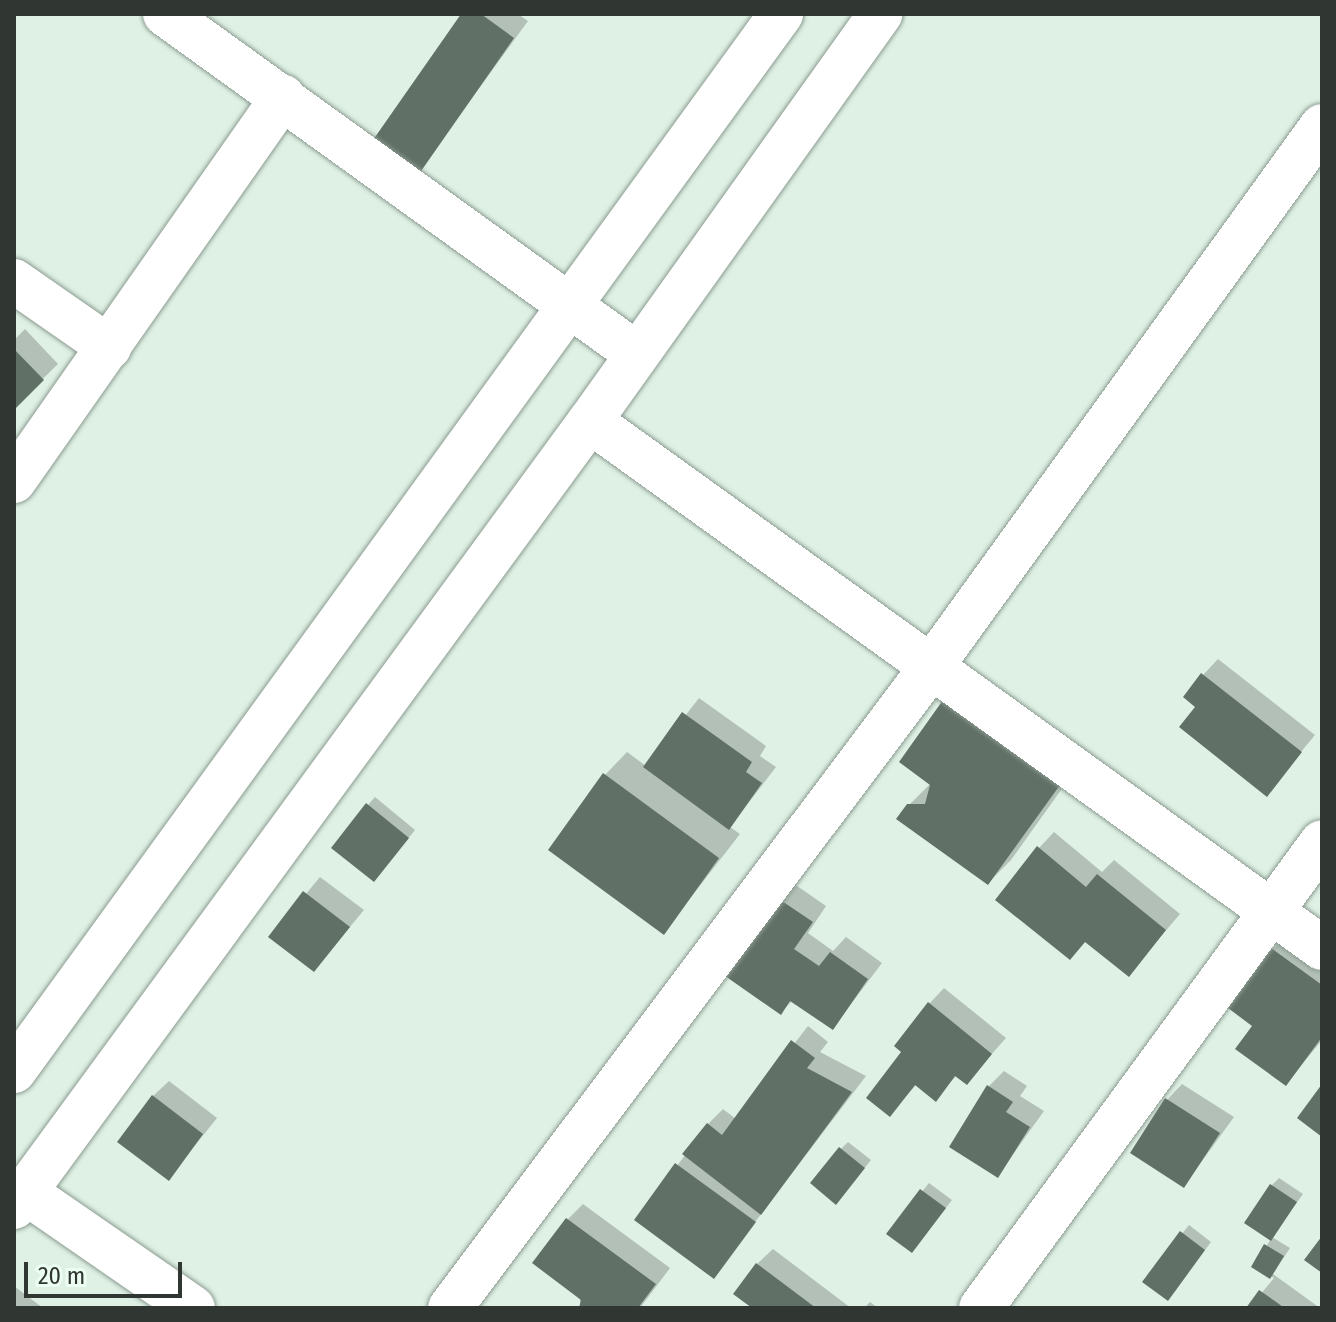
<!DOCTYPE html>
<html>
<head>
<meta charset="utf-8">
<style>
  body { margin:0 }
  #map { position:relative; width:1336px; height:1322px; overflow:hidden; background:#dff1e5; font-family:"Fira Sans Condensed",sans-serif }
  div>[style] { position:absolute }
  .shadow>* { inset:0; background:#0003 }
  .building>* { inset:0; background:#617066 }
  .roads { filter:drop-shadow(0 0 2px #8b9b90) drop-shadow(0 0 2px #8b9b90) }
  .minor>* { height:44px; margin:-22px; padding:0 22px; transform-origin:22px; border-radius:22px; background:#fff }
  .tertiary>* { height:44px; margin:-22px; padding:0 22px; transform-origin:22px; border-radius:22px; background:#fff }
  span { translate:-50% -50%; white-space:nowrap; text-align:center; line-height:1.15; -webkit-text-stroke:8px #ecfef2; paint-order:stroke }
  .frame { position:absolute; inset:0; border:16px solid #303632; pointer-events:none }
  .scale { position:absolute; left:24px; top:1262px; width:158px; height:36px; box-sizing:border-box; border:4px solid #303632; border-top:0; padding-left:10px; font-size:24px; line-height:28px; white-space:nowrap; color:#303632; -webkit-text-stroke:6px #ecfef2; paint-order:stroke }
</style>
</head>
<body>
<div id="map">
  <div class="shadow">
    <div style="clip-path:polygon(464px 14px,518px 14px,528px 21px,419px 171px)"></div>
    <div style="clip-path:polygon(25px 329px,58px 364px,14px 407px,14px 340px)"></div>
    <div style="clip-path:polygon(1218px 659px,1315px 735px,1266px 794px,1197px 706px,1203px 675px)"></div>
    <div style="clip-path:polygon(699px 698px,766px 746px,760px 756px,776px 767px,730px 827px,740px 834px,664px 932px,605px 775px,627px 752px,646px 766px)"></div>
    <div style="clip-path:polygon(1081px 762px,1011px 860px,988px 883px,908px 806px,931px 783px)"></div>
    <div style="clip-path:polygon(375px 797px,415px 830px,381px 872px,368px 805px)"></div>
    <div style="clip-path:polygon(1054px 832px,1102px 872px,1114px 860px,1180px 914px,1128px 975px,1086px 941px,1070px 957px,1039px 848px)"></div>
    <div style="clip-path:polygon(320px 877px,364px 910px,314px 970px,271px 936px)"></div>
    <div style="clip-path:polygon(787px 879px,826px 906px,808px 933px,833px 951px,846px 937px,882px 963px,833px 1028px,793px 1000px,781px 1012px,721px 971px)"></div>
    <div style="clip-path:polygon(1288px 934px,1322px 959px,1322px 1040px,1286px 1084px,1255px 1026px,1272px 950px)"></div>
    <div style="clip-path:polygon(944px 988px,1006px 1038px,967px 1082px,957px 1075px,935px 1099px,917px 1084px,890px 1114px,904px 1052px,929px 1004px)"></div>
    <div style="clip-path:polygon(808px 1026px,828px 1042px,820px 1052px,866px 1076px,714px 1276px,637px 1220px,708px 1124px,723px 1109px,736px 1119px)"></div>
    <div style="clip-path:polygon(1004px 1071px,1027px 1086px,1020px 1096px,1044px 1111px,998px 1175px,988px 1087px)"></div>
    <div style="clip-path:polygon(169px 1081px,217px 1118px,169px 1178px,153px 1096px)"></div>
    <div style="clip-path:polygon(1182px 1084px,1234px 1117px,1184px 1186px,1167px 1100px)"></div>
    <div style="clip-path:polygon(848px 1142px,871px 1160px,843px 1195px,841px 1149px)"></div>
    <div style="clip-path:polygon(1279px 1178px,1303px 1194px,1272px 1237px,1290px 1248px,1273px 1274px,1320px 1308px,1249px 1308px,1274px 1278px,1253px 1266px,1271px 1239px,1272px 1185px)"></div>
    <div style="clip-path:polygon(929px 1183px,952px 1200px,919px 1243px,889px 1233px)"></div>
    <div style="clip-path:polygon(583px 1204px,670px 1268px,640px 1308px,581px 1308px,567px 1220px)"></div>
    <div style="clip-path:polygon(1189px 1225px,1211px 1242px,1175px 1291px,1144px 1282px)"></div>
    <div style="clip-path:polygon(773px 1249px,851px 1308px,755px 1308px,757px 1264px)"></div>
    <div style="clip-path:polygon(14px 1286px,43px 1308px,14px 1308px)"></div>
    <div style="clip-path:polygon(870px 1302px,878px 1308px,864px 1308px)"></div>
  </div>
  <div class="building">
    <div style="clip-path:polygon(461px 14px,481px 14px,514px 38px,419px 174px,373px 140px)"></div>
    <div style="clip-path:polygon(14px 349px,44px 380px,14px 410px)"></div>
    <div style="clip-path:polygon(1201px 673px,1302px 752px,1267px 797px,1179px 727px,1195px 707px,1183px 697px)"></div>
    <div style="clip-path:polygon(943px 700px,1060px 785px,988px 885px,896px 819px,907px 804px,925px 804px,930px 785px,899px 762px)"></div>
    <div style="clip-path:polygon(682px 712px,752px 762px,746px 772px,762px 783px,729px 830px,643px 767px)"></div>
    <div style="clip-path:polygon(603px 773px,719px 858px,664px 935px,548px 850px)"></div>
    <div style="clip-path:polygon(366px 803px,409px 838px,374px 882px,331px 848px)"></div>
    <div style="clip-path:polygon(1037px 846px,1086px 887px,1097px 874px,1166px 930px,1129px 977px,1085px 942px,1070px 960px,995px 900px)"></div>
    <div style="clip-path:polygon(303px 891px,350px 927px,314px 972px,268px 937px)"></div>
    <div style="clip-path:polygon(770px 893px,813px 922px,794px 949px,819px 966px,830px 952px,868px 979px,833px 1030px,790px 1001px,781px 1015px,718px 971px)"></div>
    <div style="clip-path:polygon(1271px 948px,1322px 985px,1322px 1037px,1286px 1086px,1235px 1049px,1252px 1026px,1228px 1008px)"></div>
    <div style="clip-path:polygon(928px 1002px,992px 1054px,967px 1085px,955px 1076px,936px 1102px,915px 1085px,890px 1117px,866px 1098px,901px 1052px,894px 1046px)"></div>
    <div style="clip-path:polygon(791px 1040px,815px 1058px,807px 1068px,852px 1092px,761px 1215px,682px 1154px,707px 1123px,722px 1135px)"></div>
    <div style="clip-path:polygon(1322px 1084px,1322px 1137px,1297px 1118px)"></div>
    <div style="clip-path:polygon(987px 1085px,1013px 1102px,1006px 1112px,1030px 1127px,998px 1178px,949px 1147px)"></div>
    <div style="clip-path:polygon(152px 1095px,203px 1134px,169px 1181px,117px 1142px)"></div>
    <div style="clip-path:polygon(1165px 1098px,1220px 1133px,1184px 1188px,1130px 1153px)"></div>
    <div style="clip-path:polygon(839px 1147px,865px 1168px,836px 1205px,810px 1183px)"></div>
    <div style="clip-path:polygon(675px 1163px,756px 1222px,714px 1279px,634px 1220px)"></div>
    <div style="clip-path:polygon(1270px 1184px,1297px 1202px,1271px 1241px,1244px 1223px)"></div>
    <div style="clip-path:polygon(920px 1189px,946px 1208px,912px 1253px,886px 1234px)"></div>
    <div style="clip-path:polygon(566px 1218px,656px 1284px,638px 1308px,579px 1308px,581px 1300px,532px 1263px)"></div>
    <div style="clip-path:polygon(1180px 1231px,1205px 1250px,1168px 1301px,1142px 1282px)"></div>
    <div style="clip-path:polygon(1322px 1236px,1322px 1273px,1304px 1260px)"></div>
    <div style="clip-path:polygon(1264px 1244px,1284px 1256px,1270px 1279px,1251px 1267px)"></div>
    <div style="clip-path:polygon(756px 1263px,816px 1308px,752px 1308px,733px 1294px)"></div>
    <div style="clip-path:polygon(1259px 1290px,1279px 1304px,1284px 1308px,1246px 1308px)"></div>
  </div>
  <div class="roads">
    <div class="minor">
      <div style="left:165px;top:14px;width:582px;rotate:35.77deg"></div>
      <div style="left:14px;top:281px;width:116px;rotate:34.8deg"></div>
      <div style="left:590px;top:421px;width:902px;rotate:35.75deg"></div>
      <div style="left:14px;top:481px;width:469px;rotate:-55deg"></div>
      <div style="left:25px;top:1192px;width:204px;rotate:34.6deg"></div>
      <div style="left:450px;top:1308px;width:798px;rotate:-53.1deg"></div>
      <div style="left:929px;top:670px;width:671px;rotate:-54.15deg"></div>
      <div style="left:981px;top:1308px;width:577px;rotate:-53.8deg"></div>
    </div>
    <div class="tertiary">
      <div style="left:14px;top:1071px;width:1306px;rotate:-54.03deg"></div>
      <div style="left:14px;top:1207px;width:974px;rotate:-53.77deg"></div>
      <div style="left:590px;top:421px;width:500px;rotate:-54.5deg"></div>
    </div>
  </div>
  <div class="frame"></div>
  <div class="scale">20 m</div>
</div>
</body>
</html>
